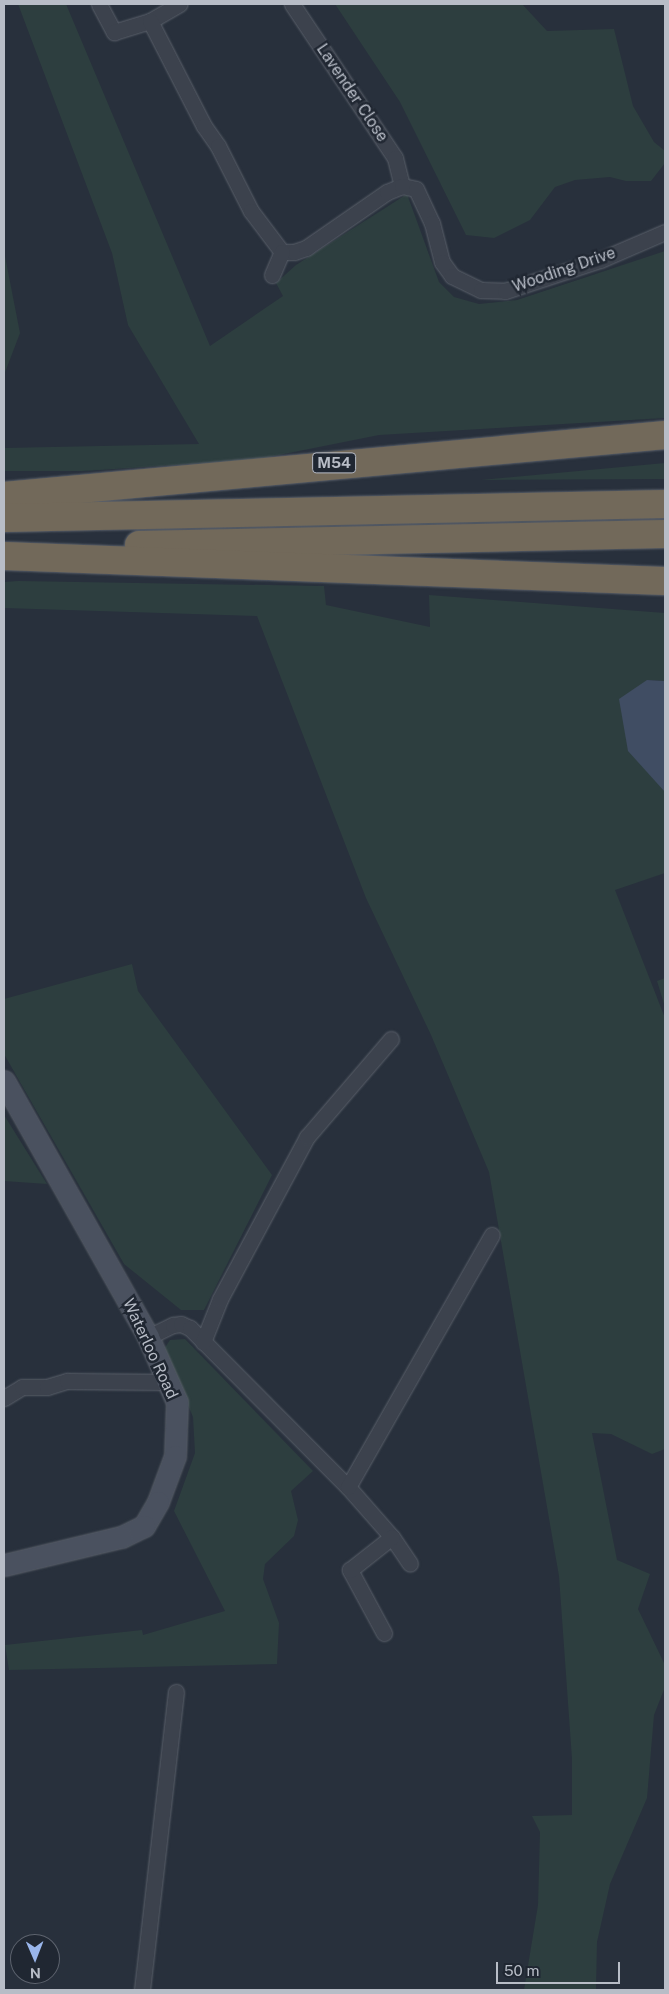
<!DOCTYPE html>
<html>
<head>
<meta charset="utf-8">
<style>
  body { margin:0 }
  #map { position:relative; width:669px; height:1994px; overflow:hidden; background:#28303c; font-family:"Public Sans",sans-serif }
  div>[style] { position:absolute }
  .green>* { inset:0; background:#2d3e3f }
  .water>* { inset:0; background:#404d63 }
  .roads { filter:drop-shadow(0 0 1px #5a606a) drop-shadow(0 0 1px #5a606a) }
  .street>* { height:15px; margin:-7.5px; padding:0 7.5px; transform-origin:7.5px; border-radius:7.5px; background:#3c424d }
  .secondary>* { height:21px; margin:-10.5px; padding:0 10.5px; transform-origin:10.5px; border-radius:10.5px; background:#4a515f }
  .highway>* { height:28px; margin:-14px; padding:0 14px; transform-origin:14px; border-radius:14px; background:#72695a }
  span { translate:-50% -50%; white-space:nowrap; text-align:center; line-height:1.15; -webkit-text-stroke:5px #202732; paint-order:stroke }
  .shield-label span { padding:1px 4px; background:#202732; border:1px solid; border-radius:4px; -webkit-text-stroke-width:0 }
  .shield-label { font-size:15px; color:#b8bdc7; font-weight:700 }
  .street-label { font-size:16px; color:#b8bdc7 }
  .frame { position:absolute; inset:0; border:5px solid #b8bdc7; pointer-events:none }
  .north { position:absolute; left:10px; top:1934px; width:50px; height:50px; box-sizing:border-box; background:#202732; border:1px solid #5d636e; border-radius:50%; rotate:179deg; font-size:14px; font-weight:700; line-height:20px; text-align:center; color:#b8bdc7 }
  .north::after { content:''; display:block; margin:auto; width:18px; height:22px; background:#99b5eb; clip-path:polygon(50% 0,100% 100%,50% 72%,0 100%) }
  .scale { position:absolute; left:496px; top:1962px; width:124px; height:22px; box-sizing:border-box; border:2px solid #b8bdc7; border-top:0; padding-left:6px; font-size:15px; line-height:18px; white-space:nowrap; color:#b8bdc7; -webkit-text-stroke:4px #202732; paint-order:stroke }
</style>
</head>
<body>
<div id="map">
  <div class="green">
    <div style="clip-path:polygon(18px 4px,66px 4px,210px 346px,283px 296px,276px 283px,296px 265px,407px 194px,439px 282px,454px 297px,479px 304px,517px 300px,665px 251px,665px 418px,379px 435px,254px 460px,83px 471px,4px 471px,4px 448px,199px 444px,128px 325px,112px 253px)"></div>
    <div style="clip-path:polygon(335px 4px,522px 4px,547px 31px,614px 29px,633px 106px,654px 142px,665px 151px,665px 163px,651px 181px,626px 181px,610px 177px,575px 180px,555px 187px,530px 220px,494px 238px,466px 235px,400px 102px)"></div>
    <div style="clip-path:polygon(4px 251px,20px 333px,4px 375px)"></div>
    <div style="clip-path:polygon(665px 463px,665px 479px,481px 480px)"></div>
    <div style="clip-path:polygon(18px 581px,324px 586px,326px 605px,430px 627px,429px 595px,665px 613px,665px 681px,647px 680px,665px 792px,665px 873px,615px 890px,665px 1018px,665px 1449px,652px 1454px,611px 1434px,592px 1433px,617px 1560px,650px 1574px,638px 1609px,665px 1665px,665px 1687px,654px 1715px,647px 1798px,610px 1884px,597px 1942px,596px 1990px,524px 1990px,538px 1905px,540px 1832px,532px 1816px,572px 1815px,572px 1759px,559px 1576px,489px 1172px,431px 1035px,366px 898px,257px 616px,4px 608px,4px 582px)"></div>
    <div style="clip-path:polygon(132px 964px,138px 991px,272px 1175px,204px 1310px,181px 1310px,124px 1264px,4px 1054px,4px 999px)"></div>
    <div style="clip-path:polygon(665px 978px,665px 1007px,657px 981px)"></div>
    <div style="clip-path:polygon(4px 1115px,47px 1184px,4px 1181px)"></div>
    <div style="clip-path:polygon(185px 1339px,313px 1471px,291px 1491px,298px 1520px,294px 1536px,265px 1564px,263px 1579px,279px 1623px,277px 1664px,9px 1670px,5px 1645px,142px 1630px,143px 1635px,225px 1611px,174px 1511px,195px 1453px,193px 1417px,164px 1349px,170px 1340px)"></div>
  </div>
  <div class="water">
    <div style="clip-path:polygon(647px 680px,665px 681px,665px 792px,628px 751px,619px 699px)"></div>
  </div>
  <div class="roads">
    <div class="street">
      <div style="left:99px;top:4px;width:32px;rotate:62deg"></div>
      <div style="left:114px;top:32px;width:38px;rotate:-17deg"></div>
      <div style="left:150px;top:21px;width:34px;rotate:-30deg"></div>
      <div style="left:292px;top:4px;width:185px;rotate:56.2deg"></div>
      <div style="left:395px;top:158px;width:29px;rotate:76deg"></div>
      <div style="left:150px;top:21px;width:118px;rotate:62.8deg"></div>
      <div style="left:204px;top:126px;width:24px;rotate:55deg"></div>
      <div style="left:218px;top:146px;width:73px;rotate:63.1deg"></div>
      <div style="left:251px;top:211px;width:51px;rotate:52.9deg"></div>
      <div style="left:282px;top:252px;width:12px"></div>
      <div style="left:294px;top:252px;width:13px;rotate:-18deg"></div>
      <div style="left:306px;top:248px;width:98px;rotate:-34.7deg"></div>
      <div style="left:387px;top:192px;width:16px;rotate:-22deg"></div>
      <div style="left:402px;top:186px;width:14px;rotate:12deg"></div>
      <div style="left:416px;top:189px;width:38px;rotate:65deg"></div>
      <div style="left:432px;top:223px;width:40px;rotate:75.6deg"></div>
      <div style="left:442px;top:262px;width:17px;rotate:54deg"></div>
      <div style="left:452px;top:276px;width:32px;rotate:26deg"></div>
      <div style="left:481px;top:290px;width:24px;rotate:2deg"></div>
      <div style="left:505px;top:291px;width:100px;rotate:-18.1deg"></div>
      <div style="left:600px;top:260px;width:71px;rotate:-23.3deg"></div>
      <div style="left:272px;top:275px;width:25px;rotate:-67deg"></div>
      <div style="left:148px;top:1337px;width:28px;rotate:-26deg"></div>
      <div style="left:173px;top:1325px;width:8px;rotate:-7deg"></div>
      <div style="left:181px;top:1324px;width:10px;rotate:24deg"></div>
      <div style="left:190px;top:1328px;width:224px;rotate:45.2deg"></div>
      <div style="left:348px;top:1487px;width:67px;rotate:48.7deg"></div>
      <div style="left:392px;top:1537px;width:32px;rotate:56deg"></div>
      <div style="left:203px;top:1342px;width:46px;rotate:-68.4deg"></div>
      <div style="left:220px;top:1299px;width:184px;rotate:-61.8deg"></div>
      <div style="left:307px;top:1137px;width:129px;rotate:-49.4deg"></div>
      <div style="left:4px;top:1398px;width:21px;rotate:-31deg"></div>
      <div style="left:22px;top:1387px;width:25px"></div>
      <div style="left:47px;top:1387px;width:21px;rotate:-17deg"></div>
      <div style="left:67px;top:1381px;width:101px;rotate:0.6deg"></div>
      <div style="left:348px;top:1487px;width:290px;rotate:-60.3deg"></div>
      <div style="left:384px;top:1633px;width:72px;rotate:-118.4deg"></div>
      <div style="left:350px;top:1570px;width:53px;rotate:-38.2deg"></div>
      <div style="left:142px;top:1990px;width:300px;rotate:-83.5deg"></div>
    </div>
    <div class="secondary">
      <div style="left:4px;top:1081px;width:294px;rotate:60.6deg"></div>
      <div style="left:148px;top:1337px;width:71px;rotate:66deg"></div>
      <div style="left:177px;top:1402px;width:54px;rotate:92.1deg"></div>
      <div style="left:175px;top:1456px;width:49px;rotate:110.3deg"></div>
      <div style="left:158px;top:1502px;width:28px;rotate:120deg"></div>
      <div style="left:144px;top:1526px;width:25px;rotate:154deg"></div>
      <div style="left:121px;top:1537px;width:120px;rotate:166.5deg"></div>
    </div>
    <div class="highway">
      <div style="left:4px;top:496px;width:664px;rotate:-5.27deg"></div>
      <div style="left:4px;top:518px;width:661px;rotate:-1.21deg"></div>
      <div style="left:139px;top:545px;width:526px;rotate:-1.2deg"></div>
      <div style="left:4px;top:556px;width:661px;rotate:2.17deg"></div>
    </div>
  </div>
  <div class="shield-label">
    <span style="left:334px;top:463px">M54</span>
  </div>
  <div class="street-label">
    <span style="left:352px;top:93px;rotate:56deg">Lavender Close</span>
    <span style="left:564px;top:270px;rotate:-19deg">Wooding Drive</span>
    <span style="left:150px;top:1349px;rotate:65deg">Waterloo Road</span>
  </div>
  <div class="frame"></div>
  <div class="north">N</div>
  <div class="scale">50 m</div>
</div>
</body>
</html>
